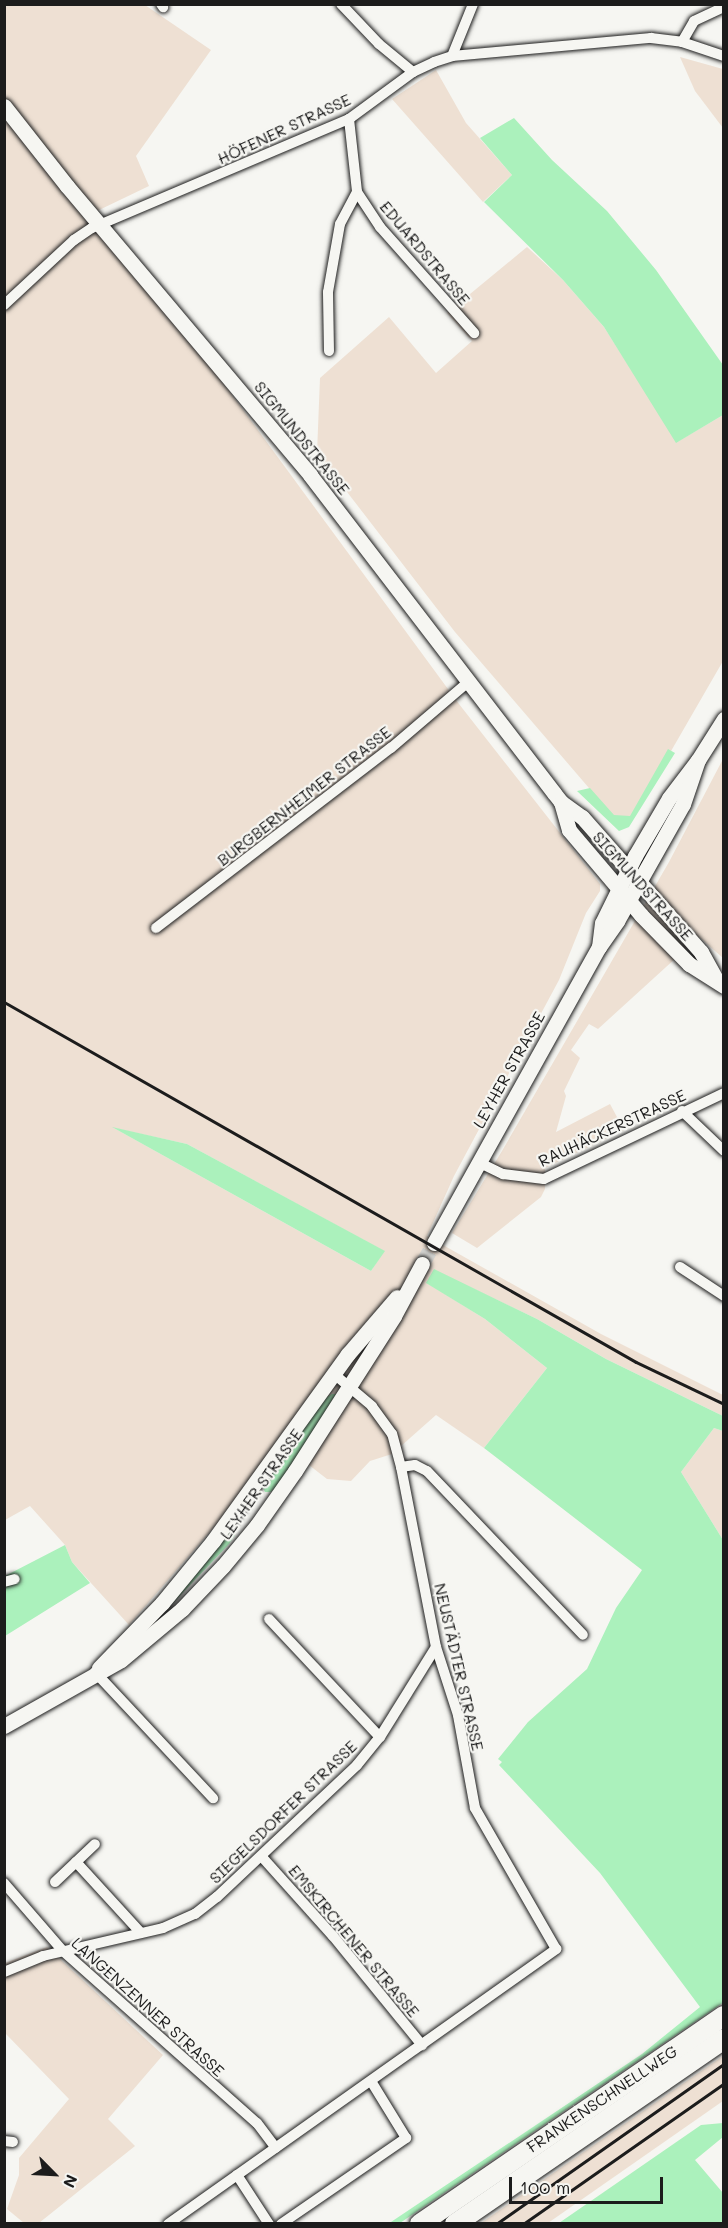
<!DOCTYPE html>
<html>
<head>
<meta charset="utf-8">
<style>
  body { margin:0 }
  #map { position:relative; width:728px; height:2228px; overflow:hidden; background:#f6f6f2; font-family:Mali,sans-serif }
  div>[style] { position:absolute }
  .built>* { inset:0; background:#eee0d3 }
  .green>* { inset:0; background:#abf1bc }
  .secondary-tunnel>* { height:15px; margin-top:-7.5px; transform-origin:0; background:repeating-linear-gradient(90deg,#d5d5d2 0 15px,transparent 0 23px) }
  .roads { filter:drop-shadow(0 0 2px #1c1c1c) drop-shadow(0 0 2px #1c1c1c) }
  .street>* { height:10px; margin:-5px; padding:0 5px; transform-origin:5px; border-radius:5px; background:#f6f6f2 }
  .secondary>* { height:15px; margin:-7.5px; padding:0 7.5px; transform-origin:7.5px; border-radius:7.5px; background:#f6f6f2 }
  .highway>* { height:20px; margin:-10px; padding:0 10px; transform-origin:10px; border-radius:10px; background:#f6f6f2 }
  .rail>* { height:3px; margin:-1.5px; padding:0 1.5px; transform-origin:1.5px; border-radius:1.5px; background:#1c1c1c }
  span { translate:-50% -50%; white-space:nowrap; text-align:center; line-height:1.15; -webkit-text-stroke:4.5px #f6f6f2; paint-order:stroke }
  .street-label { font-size:16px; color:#1c1c1c }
  .frame { position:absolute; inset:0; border:6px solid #1c1c1c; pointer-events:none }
  .north { position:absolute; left:24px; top:2144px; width:60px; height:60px; -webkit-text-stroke:4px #f6f6f2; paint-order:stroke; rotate:114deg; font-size:16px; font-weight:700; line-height:24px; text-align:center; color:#1c1c1c }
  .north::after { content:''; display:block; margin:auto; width:21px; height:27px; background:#1c1c1c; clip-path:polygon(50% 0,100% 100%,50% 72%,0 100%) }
  .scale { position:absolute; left:509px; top:2177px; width:154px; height:27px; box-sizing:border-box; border:3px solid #1c1c1c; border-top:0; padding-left:8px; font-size:18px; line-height:21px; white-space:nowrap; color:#1c1c1c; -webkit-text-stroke:4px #f6f6f2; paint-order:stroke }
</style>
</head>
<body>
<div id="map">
  <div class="built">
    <div style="clip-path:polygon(evenodd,4px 5px,145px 5px,211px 50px,136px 156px,149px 186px,97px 211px,459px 704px,600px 884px,600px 891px,586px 913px,559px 980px,454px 1176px,427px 1236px,601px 1334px,723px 1395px,723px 1416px,606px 1359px,537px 1319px,434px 1270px,427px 1283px,485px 1319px,547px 1368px,484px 1448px,436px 1415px,392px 1454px,370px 1461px,351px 1481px,327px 1479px,287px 1448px,221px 1519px,129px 1625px,72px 1562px,65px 1545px,30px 1506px,5px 1520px,4px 5px,114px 1128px,187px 1144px,384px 1251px,371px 1271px,114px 1128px)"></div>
    <div style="clip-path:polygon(680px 57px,723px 69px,723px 128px,695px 91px)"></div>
    <div style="clip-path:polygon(436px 70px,466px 123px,512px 175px,483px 202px,392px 99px)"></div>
    <div style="clip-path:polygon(527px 247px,563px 280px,604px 327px,677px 442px,723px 415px,723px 661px,633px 817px,613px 816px,455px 632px,317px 453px,320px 378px,389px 317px,436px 373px,472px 341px,447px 313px)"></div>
    <div style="clip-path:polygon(723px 759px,723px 958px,699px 937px,598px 1029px,589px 1024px,571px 1050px,580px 1058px,564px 1091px,566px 1096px,556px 1132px,610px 1104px,624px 1130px,545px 1168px,545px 1189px,541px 1197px,477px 1248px,452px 1233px,502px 1151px,669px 862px)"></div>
    <div style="clip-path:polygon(714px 1428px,723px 1431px,723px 1540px,681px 1472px)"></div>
    <div style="clip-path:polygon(47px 1947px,163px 2055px,108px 2119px,135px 2146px,39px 2223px,24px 2223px,7px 2209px,19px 2175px,19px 2158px,69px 2099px,5px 2033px,5px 1963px)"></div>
    <div style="clip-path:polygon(723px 2056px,723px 2101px,548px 2223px,481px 2223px)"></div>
  </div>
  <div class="green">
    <div style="clip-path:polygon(514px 118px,552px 160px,607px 211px,656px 270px,723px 365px,723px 415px,676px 443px,604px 327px,563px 280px,484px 202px,512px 175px,480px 138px)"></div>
    <div style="clip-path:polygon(668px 749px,675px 753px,629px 827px,619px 831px,577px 791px,590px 788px,614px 815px,630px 816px)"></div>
    <div style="clip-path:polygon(112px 1127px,187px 1144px,385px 1251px,371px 1271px)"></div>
    <div style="clip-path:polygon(434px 1269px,537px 1319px,606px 1359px,723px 1416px,723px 1431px,714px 1428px,681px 1472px,723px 1540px,724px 2002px,400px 2223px,388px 2224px,642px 2054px,700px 2007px,600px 1873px,499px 1765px,502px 1762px,498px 1759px,528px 1722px,587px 1669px,616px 1608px,642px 1570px,484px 1448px,547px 1368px,485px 1319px,426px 1283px)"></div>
    <div style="clip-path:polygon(332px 1394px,336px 1394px,280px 1484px,271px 1492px,265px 1492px,262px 1486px,323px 1399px)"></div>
    <div style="clip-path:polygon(228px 1530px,235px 1535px,229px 1544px,138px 1640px)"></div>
    <div style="clip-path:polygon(65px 1545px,72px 1562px,90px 1583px,5px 1636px,5px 1576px)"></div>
    <div style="clip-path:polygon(723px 2123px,723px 2137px,695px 2160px,723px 2193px,723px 2223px,559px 2223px,701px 2125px)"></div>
  </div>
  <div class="secondary-tunnel">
    <div style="left:422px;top:1264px;width:24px;rotate:-60deg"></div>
  </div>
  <div class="roads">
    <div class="street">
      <div style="left:161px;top:4px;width:4px;rotate:56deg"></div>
      <div style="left:341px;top:4px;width:55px;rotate:46.5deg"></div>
      <div style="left:379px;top:44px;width:44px;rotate:39.5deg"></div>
      <div style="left:682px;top:42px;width:24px;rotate:-60deg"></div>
      <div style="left:694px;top:21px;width:33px;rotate:-25deg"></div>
      <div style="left:452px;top:56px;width:56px;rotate:-68deg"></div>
      <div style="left:349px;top:119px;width:73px;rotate:83.7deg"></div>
      <div style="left:357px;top:192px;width:42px;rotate:56.7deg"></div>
      <div style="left:380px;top:227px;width:142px;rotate:48.4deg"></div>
      <div style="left:4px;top:305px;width:96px;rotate:-42.9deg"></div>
      <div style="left:74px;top:240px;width:22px;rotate:-34deg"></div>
      <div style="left:92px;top:228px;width:279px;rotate:-23deg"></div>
      <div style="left:349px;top:119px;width:79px;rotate:-36.3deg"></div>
      <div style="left:413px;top:72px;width:23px;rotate:-25deg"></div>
      <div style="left:434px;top:62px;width:19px;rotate:-18deg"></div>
      <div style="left:452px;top:56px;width:200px;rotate:-5.2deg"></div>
      <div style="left:651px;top:38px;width:31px;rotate:7deg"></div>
      <div style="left:682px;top:42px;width:44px;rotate:18.4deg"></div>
      <div style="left:329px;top:351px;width:59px;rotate:-91deg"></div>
      <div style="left:328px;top:292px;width:69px;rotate:-80deg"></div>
      <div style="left:340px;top:224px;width:36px;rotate:-62deg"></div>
      <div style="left:156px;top:928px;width:296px;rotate:-37.5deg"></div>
      <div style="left:391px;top:748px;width:100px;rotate:-40.5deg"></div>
      <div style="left:682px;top:1111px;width:58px;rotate:43.6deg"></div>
      <div style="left:478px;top:1162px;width:28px;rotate:26deg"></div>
      <div style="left:503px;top:1174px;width:41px;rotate:7deg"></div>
      <div style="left:544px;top:1179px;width:199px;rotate:-25.5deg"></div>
      <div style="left:680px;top:1267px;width:53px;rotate:33.4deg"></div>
      <div style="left:401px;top:1467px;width:14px;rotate:-8deg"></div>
      <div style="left:415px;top:1465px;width:13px;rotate:27deg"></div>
      <div style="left:427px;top:1471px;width:226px;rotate:46.4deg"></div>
      <div style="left:4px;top:1582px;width:11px;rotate:-15deg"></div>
      <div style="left:269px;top:1619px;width:162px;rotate:46.8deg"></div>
      <div style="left:95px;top:1672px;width:173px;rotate:46.9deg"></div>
      <div style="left:262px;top:1857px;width:106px;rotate:48.1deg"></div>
      <div style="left:333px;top:1936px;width:141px;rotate:50.8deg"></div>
      <div style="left:76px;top:1862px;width:96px;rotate:47.5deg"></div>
      <div style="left:55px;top:1882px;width:55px;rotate:-43.5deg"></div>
      <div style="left:4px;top:1883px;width:90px;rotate:49.1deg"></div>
      <div style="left:63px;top:1951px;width:259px;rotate:41.6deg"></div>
      <div style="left:257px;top:2123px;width:31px;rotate:53deg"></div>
      <div style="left:4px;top:1972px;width:42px;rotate:-22.3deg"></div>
      <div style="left:43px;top:1956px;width:123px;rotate:-13.1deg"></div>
      <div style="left:163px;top:1928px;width:35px;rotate:-24deg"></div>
      <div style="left:195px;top:1914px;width:28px;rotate:-38deg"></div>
      <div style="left:217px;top:1897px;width:192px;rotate:-43.3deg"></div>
      <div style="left:357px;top:1765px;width:36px;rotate:-51deg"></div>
      <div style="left:380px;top:1737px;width:106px;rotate:-58.1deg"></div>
      <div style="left:4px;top:2141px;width:9px;rotate:6deg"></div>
      <div style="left:237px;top:2175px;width:59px;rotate:56.9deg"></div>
      <div style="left:168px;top:2224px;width:476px;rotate:-35.3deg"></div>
      <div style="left:556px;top:1949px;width:163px;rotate:-119.9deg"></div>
      <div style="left:475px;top:1808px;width:95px;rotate:-100.4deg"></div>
      <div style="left:458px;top:1715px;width:71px;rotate:-107.9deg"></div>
      <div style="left:436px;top:1647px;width:183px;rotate:-101deg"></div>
      <div style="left:401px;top:1467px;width:34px;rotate:-105deg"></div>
      <div style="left:392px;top:1434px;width:34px;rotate:-126deg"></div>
      <div style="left:372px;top:1406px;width:50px;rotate:-139.9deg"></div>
      <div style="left:281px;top:2224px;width:152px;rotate:-34.5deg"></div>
      <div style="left:406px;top:2138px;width:67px;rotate:-121.6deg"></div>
    </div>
    <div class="secondary">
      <div style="left:4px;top:106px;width:102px;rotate:51.8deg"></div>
      <div style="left:67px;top:186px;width:378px;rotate:49.9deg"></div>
      <div style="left:310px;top:475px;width:401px;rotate:52.5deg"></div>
      <div style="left:554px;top:793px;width:11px;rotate:52deg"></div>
      <div style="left:561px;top:802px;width:26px;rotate:36deg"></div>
      <div style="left:582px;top:817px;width:180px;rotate:48.6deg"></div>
      <div style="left:701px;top:952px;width:31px;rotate:61deg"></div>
      <div style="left:561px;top:802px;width:29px;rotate:74deg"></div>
      <div style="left:569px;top:830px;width:111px;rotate:49.7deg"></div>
      <div style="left:641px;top:915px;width:69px;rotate:45.6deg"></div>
      <div style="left:689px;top:964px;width:41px;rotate:32.2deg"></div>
      <div style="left:599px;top:947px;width:24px;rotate:-83deg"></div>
      <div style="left:602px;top:923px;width:75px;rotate:-63.8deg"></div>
      <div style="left:635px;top:856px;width:67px;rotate:-59.6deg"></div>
      <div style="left:669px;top:798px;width:48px;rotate:-52.7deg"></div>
      <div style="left:698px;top:760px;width:49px;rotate:-57.6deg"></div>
      <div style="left:434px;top:1243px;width:339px;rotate:-60.9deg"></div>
      <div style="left:599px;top:947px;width:32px;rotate:-55deg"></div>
      <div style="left:617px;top:921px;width:134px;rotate:-60.6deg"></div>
      <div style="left:683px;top:804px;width:46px;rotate:-71.2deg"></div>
      <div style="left:99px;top:1668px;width:91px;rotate:-45.9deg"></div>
      <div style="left:162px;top:1603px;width:80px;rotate:-50.6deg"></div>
      <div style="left:213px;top:1541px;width:231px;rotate:-54.2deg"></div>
      <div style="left:348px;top:1354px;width:75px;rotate:-49.3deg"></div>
      <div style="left:4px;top:1726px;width:134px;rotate:-29.4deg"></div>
      <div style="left:121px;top:1660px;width:80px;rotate:-39.9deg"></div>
      <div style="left:182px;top:1609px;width:59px;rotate:-46.4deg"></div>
      <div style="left:223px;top:1566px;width:53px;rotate:-50.3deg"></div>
      <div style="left:257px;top:1525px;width:66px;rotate:-54.9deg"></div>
      <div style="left:295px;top:1471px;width:184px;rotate:-57.4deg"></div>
      <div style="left:394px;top:1316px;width:59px;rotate:-61.7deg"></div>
    </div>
    <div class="highway">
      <div style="left:420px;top:2224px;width:368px;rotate:-34.4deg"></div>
      <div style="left:455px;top:2224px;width:326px;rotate:-34.5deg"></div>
    </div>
  </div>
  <div class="rail">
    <div style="left:4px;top:1002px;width:727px;rotate:29.67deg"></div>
    <div style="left:636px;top:1362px;width:98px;rotate:25.5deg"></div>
    <div style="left:496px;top:2224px;width:279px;rotate:-35.1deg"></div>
    <div style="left:523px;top:2224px;width:246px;rotate:-35deg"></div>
  </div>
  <div class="street-label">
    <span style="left:284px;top:129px;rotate:-25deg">HÖFENER STRASSE</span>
    <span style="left:425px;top:253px;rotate:50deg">EDUARDSTRASSE</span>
    <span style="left:302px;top:438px;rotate:51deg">SIGMUNDSTRASSE</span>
    <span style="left:304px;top:796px;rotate:-38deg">BURGBERNHEIMER STRASSE</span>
    <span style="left:643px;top:886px;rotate:48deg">SIGMUNDSTRASSE</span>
    <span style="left:509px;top:1070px;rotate:-61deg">LEYHER STRASSE</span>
    <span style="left:612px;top:1128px;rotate:-25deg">RAUHÄCKERSTRASSE</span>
    <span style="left:261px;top:1484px;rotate:-55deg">LEYHER STRASSE</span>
    <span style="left:459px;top:1667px;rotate:77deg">NEUSTÄDTER STRASSE</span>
    <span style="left:283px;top:1812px;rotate:-44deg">SIEGELSDORFER STRASSE</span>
    <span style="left:354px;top:1941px;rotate:50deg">EMSKIRCHENER STRASSE</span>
    <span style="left:148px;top:2007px;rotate:42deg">LANGENZENNER STRASSE</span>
    <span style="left:602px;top:2099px;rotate:-34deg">FRANKENSCHNELLWEG</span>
  </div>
  <div class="frame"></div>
  <div class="north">N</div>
  <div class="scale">100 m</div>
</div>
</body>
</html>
